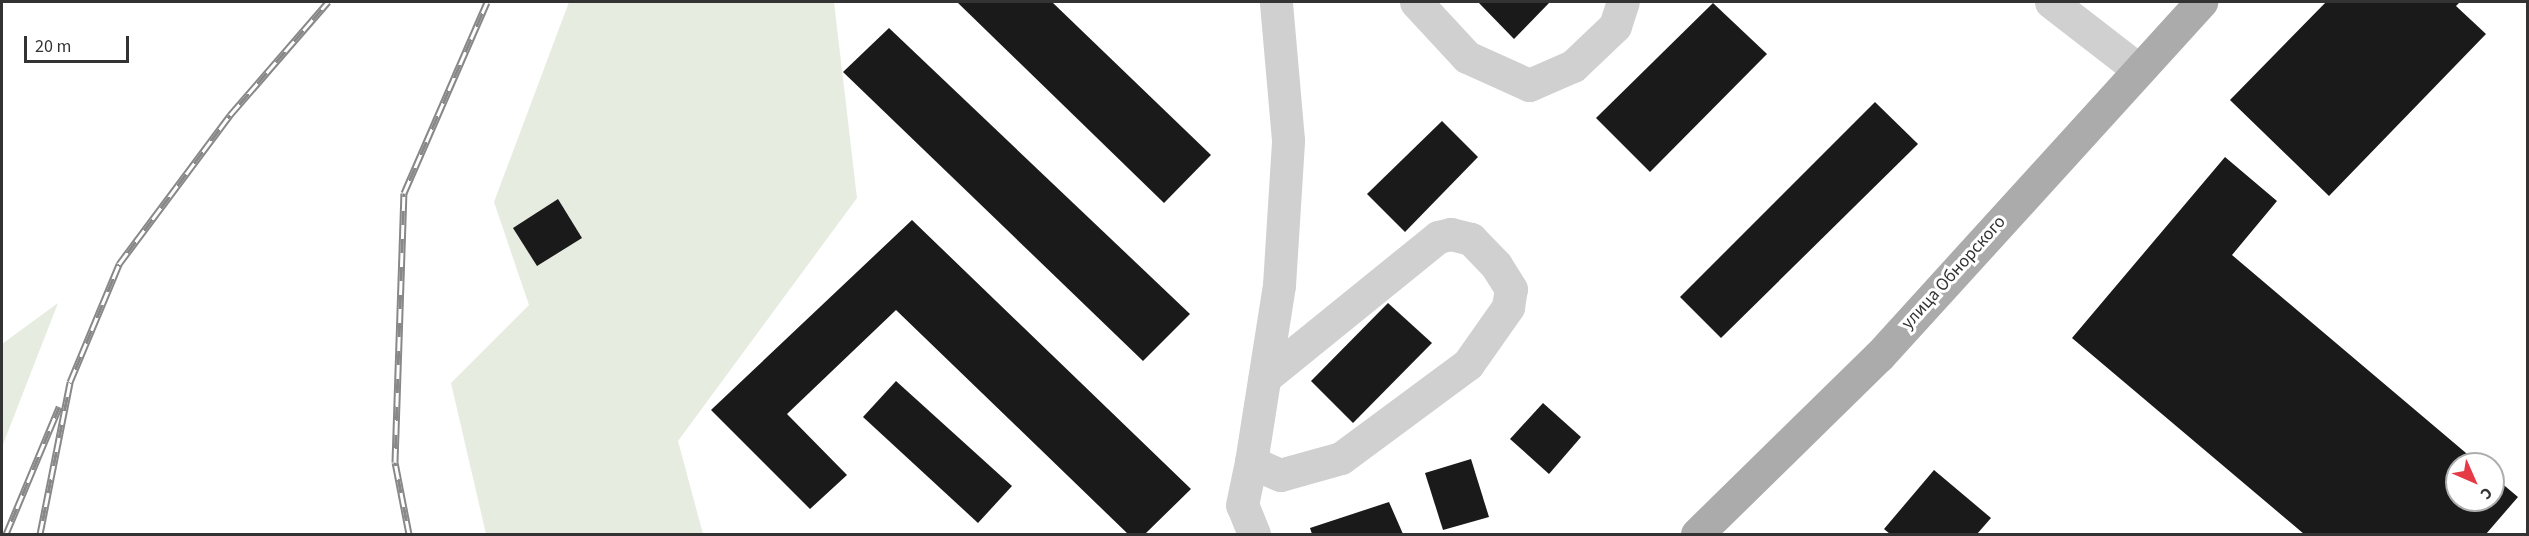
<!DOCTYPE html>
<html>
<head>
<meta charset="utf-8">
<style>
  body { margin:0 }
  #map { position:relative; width:2529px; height:536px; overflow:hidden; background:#fff; font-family:"Source Sans 3",sans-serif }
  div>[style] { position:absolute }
  .green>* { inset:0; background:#e6ecdf }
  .building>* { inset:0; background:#1a1a1a }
  .minor>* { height:33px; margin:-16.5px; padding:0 16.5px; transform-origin:16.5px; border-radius:16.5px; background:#d0d0d0 }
  .major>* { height:33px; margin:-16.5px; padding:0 16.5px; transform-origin:16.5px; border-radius:16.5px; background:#ababab }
  .rail>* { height:7px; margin-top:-3.5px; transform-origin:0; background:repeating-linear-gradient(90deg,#fff 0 14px,#888 0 28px); box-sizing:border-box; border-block:2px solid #888 }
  span { translate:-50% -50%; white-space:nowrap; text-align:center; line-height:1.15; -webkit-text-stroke:6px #fff; paint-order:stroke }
  .street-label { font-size:18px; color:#333 }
  .frame { position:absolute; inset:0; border:3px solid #333; pointer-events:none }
  .north { position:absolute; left:2445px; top:452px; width:60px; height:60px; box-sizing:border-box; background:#fff; border:2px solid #adadad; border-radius:50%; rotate:135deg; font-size:16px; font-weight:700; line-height:24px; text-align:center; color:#333 }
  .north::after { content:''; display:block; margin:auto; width:21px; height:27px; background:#e63946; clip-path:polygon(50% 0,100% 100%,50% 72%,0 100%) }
  .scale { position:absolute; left:24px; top:36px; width:105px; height:27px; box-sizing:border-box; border:3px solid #333; border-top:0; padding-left:8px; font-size:18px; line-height:21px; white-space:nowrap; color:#333; -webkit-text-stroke:4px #fff; paint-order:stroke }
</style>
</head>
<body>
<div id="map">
  <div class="green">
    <div style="clip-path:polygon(569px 2px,834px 2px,857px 198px,678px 441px,703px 534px,486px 534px,451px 383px,529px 305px,494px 202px)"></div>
    <div style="clip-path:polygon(58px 303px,2px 447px,2px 344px)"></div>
  </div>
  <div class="building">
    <div style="clip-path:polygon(957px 2px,1052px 2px,1211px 155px,1164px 203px)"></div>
    <div style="clip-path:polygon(1478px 2px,1550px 2px,1514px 39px)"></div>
    <div style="clip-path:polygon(2326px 2px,2460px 2px,2456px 6px,2486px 34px,2329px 196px,2230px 100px)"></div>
    <div style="clip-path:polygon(1713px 3px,1767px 54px,1650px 172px,1596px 118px)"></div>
    <div style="clip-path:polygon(889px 28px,1190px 314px,1143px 361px,843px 72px)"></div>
    <div style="clip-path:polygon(1875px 102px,1918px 144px,1721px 338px,1680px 297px)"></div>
    <div style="clip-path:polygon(1442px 121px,1478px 157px,1405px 232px,1367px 194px)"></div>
    <div style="clip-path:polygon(2225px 157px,2277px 201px,2232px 255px,2479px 464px,2457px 464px,2457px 500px,2493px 500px,2493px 476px,2518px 497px,2486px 534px,2304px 534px,2072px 338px)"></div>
    <div style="clip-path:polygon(558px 199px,582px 238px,537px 266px,513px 228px)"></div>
    <div style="clip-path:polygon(912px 220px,1191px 489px,1145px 534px,1128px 534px,896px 310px,787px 414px,847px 475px,810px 509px,711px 410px)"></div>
    <div style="clip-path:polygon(1388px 303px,1432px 343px,1353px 423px,1311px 381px)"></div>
    <div style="clip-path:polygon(896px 381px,1012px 486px,978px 523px,863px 417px)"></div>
    <div style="clip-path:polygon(1543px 403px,1581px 437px,1549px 474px,1510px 439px)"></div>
    <div style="clip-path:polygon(1471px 459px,1489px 517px,1443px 530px,1425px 473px)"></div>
    <div style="clip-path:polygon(1934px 470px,1991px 518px,1977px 534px,1890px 534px,1884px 529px)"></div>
    <div style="clip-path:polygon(1389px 502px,1403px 534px,1312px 534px,1310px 528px)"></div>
  </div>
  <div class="minor">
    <div style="left:1416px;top:2px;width:75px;rotate:47.2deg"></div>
    <div style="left:1467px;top:57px;width:68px;rotate:24.3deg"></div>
    <div style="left:1529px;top:85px;width:48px;rotate:-23.4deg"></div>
    <div style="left:1573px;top:66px;width:58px;rotate:-43.6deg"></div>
    <div style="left:1615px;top:26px;width:25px;rotate:-72deg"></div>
    <div style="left:2051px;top:2px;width:111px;rotate:37.7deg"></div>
    <div style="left:1251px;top:462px;width:32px;rotate:24deg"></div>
    <div style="left:1280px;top:475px;width:63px;rotate:-15.6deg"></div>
    <div style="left:1341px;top:458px;width:158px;rotate:-36.5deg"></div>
    <div style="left:1468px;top:364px;width:70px;rotate:-54.9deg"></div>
    <div style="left:1508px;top:307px;width:18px;rotate:-81deg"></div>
    <div style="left:1511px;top:289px;width:28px;rotate:-122deg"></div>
    <div style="left:1496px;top:265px;width:36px;rotate:-134deg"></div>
    <div style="left:1471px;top:239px;width:21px;rotate:-166deg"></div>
    <div style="left:1451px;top:234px;width:13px;rotate:167deg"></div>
    <div style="left:1438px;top:237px;width:223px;rotate:141deg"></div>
    <div style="left:1254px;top:534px;width:31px;rotate:-112deg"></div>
    <div style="left:1242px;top:505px;width:44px;rotate:-78.2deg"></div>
    <div style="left:1251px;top:462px;width:179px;rotate:-81deg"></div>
    <div style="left:1279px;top:285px;width:145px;rotate:-86.4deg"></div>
    <div style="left:1288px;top:140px;width:139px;rotate:-95deg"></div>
  </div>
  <div class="major">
    <div style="left:1697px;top:534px;width:255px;rotate:-44.4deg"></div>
    <div style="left:1879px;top:356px;width:479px;rotate:-47.7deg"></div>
  </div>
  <div class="rail">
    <div style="left:6px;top:534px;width:138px;rotate:-67.3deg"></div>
    <div style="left:40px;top:534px;width:155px;rotate:-78.8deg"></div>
    <div style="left:70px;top:382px;width:128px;rotate:-67.4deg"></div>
    <div style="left:119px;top:264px;width:186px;rotate:-53.3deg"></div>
    <div style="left:230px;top:115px;width:150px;rotate:-49.1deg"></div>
    <div style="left:409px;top:534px;width:73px;rotate:-101deg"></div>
    <div style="left:395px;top:462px;width:269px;rotate:-88.1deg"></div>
    <div style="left:404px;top:193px;width:208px;rotate:-66.5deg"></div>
  </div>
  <div class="street-label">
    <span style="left:1954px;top:273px;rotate:-48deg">улица Обнорского</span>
  </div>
  <div class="frame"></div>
  <div class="north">С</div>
  <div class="scale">20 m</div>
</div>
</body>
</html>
